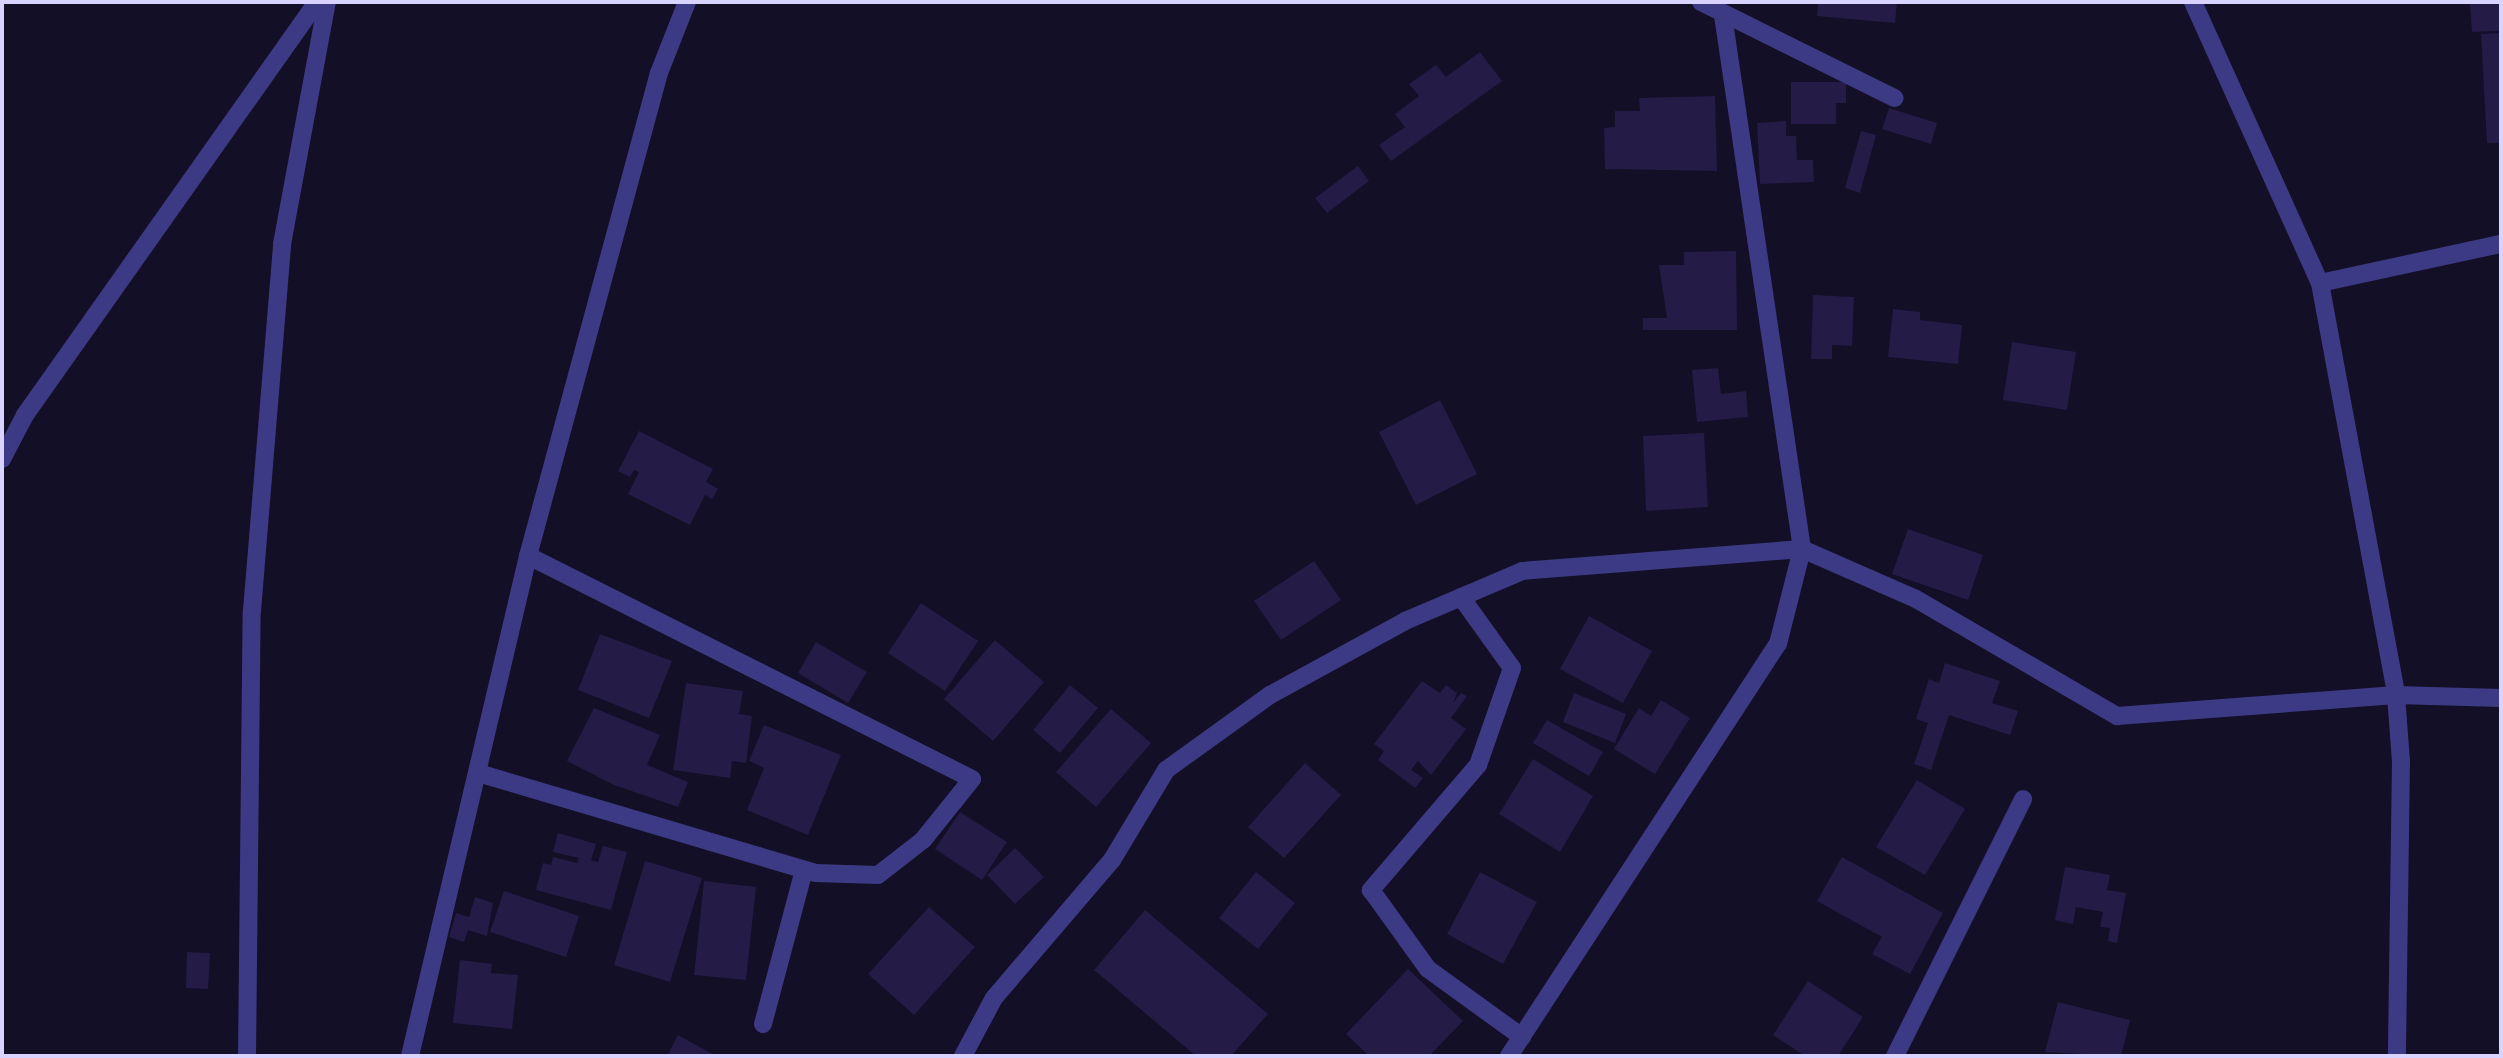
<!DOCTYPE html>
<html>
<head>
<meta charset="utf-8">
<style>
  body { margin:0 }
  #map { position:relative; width:2503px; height:1058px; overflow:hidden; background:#130f26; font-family:"Titillium Web",sans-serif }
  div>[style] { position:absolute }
  .building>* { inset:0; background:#241b47 }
  .service>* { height:18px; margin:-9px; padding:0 9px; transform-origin:9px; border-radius:9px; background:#3d3a85 }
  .minor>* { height:18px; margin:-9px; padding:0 9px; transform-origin:9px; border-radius:9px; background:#3d3a85 }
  span { translate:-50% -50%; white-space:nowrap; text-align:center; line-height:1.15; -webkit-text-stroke:5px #130f26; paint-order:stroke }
  .frame { position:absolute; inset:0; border:4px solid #d9d4ff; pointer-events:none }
</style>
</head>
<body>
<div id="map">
  <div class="building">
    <div style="clip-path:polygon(1818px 2px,1897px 2px,1895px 23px,1817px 16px)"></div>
    <div style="clip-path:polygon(2470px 2px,2501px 2px,2501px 31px,2472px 32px)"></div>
    <div style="clip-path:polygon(2501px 33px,2501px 143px,2487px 143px,2481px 34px)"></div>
    <div style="clip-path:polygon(1480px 52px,1502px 81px,1391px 161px,1379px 145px,1405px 127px,1395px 114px,1419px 96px,1409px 84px,1436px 65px,1446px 77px)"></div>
    <div style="clip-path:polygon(1791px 82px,1846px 82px,1846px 103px,1836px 103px,1836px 124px,1791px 124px)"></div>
    <div style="clip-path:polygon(1715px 96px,1717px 171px,1605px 169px,1604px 128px,1615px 127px,1615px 111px,1640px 111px,1639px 98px)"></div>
    <div style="clip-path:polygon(1889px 108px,1937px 123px,1931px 144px,1882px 129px)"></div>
    <div style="clip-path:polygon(1786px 121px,1786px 136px,1796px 136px,1797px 160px,1813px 160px,1814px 182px,1760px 184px,1757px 123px)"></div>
    <div style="clip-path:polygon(1861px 131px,1876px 135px,1860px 193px,1845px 188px)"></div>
    <div style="clip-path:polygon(1358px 166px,1369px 181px,1327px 213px,1315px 198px)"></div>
    <div style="clip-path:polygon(1736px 251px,1737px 330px,1643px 330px,1643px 318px,1667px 318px,1659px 265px,1684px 265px,1684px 252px)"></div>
    <div style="clip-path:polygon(1813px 295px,1854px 297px,1852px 346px,1832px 345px,1832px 359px,1811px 359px)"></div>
    <div style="clip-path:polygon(1893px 309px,1920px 312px,1920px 320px,1962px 325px,1958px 364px,1888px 357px)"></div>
    <div style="clip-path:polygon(2012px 342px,2076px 352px,2067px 410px,2003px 400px)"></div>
    <div style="clip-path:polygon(1718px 368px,1721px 394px,1746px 391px,1748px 417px,1697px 422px,1692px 370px)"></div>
    <div style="clip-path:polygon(1440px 400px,1477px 474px,1416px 505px,1379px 432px)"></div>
    <div style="clip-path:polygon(639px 431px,713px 469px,706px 482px,718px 489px,712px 499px,705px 495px,690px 525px,628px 494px,639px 472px,634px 470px,630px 477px,618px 471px)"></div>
    <div style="clip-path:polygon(1704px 433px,1708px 507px,1646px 511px,1643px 436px)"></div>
    <div style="clip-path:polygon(1908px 529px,1983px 555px,1968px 600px,1892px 574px)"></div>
    <div style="clip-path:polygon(1314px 561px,1341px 600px,1281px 640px,1254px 601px)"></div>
    <div style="clip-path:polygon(921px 603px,978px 641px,945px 691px,888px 653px)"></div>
    <div style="clip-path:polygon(1589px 616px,1652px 651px,1623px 703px,1560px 669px)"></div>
    <div style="clip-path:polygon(600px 634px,672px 661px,649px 718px,578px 690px)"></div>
    <div style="clip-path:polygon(995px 640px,1044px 682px,993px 741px,944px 699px)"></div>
    <div style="clip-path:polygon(816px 642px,867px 672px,848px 703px,798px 673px)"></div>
    <div style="clip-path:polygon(1945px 663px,2000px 681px,1992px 703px,2018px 711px,2010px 735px,1949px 715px,1931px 770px,1914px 764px,1928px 723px,1916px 719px,1929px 679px,1939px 683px)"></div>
    <div style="clip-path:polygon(1422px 681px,1440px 693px,1446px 685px,1457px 693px,1453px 703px,1461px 693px,1467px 696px,1451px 718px,1466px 729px,1431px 775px,1418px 761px,1411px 770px,1423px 778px,1415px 788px,1378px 760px,1384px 751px,1374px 744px)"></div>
    <div style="clip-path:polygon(686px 683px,743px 691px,739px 714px,752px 716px,746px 763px,732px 761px,730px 778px,673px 770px)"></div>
    <div style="clip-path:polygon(1070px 685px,1098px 708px,1060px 753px,1033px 730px)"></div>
    <div style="clip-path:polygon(1574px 693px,1626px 714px,1615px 743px,1563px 722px)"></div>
    <div style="clip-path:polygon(1661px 700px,1690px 718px,1655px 774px,1614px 749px,1639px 708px,1651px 716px)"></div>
    <div style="clip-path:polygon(594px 708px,660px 735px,647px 765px,688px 782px,678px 807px,614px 785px,567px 761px)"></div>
    <div style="clip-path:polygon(1111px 709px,1151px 743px,1096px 807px,1056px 772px)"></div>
    <div style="clip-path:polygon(1547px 720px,1603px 752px,1589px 776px,1533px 743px)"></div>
    <div style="clip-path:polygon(764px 725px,841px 755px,808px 835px,747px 810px,764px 768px,749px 761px)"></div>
    <div style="clip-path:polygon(1533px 759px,1593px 796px,1560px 852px,1499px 814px)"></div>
    <div style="clip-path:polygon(1305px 763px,1341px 795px,1284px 858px,1248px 827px)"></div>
    <div style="clip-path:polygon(1917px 780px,1965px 809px,1925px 875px,1876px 847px)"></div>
    <div style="clip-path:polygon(960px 812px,1007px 842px,982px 880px,935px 849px)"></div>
    <div style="clip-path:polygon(558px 833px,596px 844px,591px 860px,598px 862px,603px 846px,627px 852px,611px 910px,536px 890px,543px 863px,551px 865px,553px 857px,577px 863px,579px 858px,553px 852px)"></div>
    <div style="clip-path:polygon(1015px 848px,1044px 877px,1015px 904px,987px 875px)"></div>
    <div style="clip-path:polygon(1842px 857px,1943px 913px,1910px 974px,1872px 954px,1882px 937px,1817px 901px)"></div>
    <div style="clip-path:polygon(645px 861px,702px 878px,670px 982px,614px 965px)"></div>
    <div style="clip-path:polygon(2065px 867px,2110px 875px,2107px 890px,2126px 893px,2117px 943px,2108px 941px,2110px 928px,2100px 927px,2103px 912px,2076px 907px,2073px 924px,2055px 920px)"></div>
    <div style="clip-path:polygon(1256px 872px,1295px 903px,1258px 949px,1219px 918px)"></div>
    <div style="clip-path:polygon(1480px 872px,1537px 902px,1503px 964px,1447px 934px)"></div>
    <div style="clip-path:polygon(704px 881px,756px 887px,746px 980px,694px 975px)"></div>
    <div style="clip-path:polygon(504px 891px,579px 916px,566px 957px,490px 932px)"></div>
    <div style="clip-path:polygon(475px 897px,493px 903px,487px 936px,468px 930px,464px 942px,449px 937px,456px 913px,469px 917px)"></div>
    <div style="clip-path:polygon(929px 907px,975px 947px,914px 1015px,868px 974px)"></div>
    <div style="clip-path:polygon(1145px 910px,1268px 1014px,1231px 1056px,1196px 1056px,1094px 970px)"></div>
    <div style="clip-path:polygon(187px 952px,210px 953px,208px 989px,186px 988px)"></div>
    <div style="clip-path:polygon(460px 960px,492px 964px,491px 973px,518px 975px,512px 1029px,453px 1023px)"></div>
    <div style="clip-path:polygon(1408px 969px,1463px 1021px,1429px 1056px,1369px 1056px,1346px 1034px)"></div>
    <div style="clip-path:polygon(1808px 981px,1863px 1017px,1838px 1056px,1805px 1056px,1773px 1035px)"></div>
    <div style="clip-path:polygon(2058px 1002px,2130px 1020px,2121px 1056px,2045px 1052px)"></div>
    <div style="clip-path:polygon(678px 1035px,716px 1056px,667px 1056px)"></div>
  </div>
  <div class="service">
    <div style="left:2px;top:459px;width:50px;rotate:-62.4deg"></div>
    <div style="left:25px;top:415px;width:506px;rotate:-54.74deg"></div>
  </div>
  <div class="minor">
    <div style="left:1701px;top:2px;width:216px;rotate:26.4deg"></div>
    <div style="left:2193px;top:2px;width:308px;rotate:65.7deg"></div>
    <div style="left:2320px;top:283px;width:419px;rotate:79.5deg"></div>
    <div style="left:2396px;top:695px;width:66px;rotate:85.7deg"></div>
    <div style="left:2401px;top:761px;width:295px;rotate:90.8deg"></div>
    <div style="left:2320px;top:283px;width:185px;rotate:-12.2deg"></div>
    <div style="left:1461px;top:597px;width:87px;rotate:54.3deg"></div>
    <div style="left:1512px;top:668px;width:103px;rotate:109.3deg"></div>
    <div style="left:1478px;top:765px;width:165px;rotate:130.6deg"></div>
    <div style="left:1371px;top:890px;width:97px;rotate:54.2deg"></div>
    <div style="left:1428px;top:969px;width:116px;rotate:35.9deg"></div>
    <div style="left:478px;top:773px;width:352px;rotate:16.5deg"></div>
    <div style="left:815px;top:873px;width:63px;rotate:1.8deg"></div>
    <div style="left:878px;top:875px;width:57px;rotate:-37.9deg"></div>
    <div style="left:923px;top:840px;width:78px;rotate:-51.2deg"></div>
    <div style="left:972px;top:779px;width:497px;rotate:-153.3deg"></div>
    <div style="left:763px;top:1024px;width:159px;rotate:-75.1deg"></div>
    <div style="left:247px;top:1056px;width:445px;rotate:-89.4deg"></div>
    <div style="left:252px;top:611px;width:368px;rotate:-85.3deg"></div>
    <div style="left:282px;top:244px;width:246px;rotate:-79.5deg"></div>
    <div style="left:410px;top:1056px;width:514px;rotate:-76.72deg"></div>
    <div style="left:528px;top:556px;width:500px;rotate:-74.83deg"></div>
    <div style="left:659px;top:73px;width:76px;rotate:-68.5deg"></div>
    <div style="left:963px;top:1056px;width:66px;rotate:-61.9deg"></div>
    <div style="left:994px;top:998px;width:182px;rotate:-49.5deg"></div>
    <div style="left:1112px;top:860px;width:105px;rotate:-59deg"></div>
    <div style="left:1166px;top:770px;width:128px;rotate:-35.8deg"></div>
    <div style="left:1270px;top:695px;width:154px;rotate:-28.7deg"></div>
    <div style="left:1405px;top:621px;width:127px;rotate:-23.1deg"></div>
    <div style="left:1522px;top:571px;width:281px;rotate:-4.5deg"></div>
    <div style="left:1802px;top:549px;width:124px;rotate:23.7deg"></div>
    <div style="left:1916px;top:599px;width:233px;rotate:30.2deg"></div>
    <div style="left:2117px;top:716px;width:280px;rotate:-4.3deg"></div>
    <div style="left:2396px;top:695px;width:105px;rotate:1.6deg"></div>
    <div style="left:1509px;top:1056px;width:492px;rotate:-56.9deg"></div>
    <div style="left:1778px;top:644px;width:98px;rotate:-75.8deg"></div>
    <div style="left:1802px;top:549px;width:540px;rotate:-98.42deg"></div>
    <div style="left:1895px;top:1056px;width:287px;rotate:-63.5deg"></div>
  </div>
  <div class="frame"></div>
</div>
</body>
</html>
